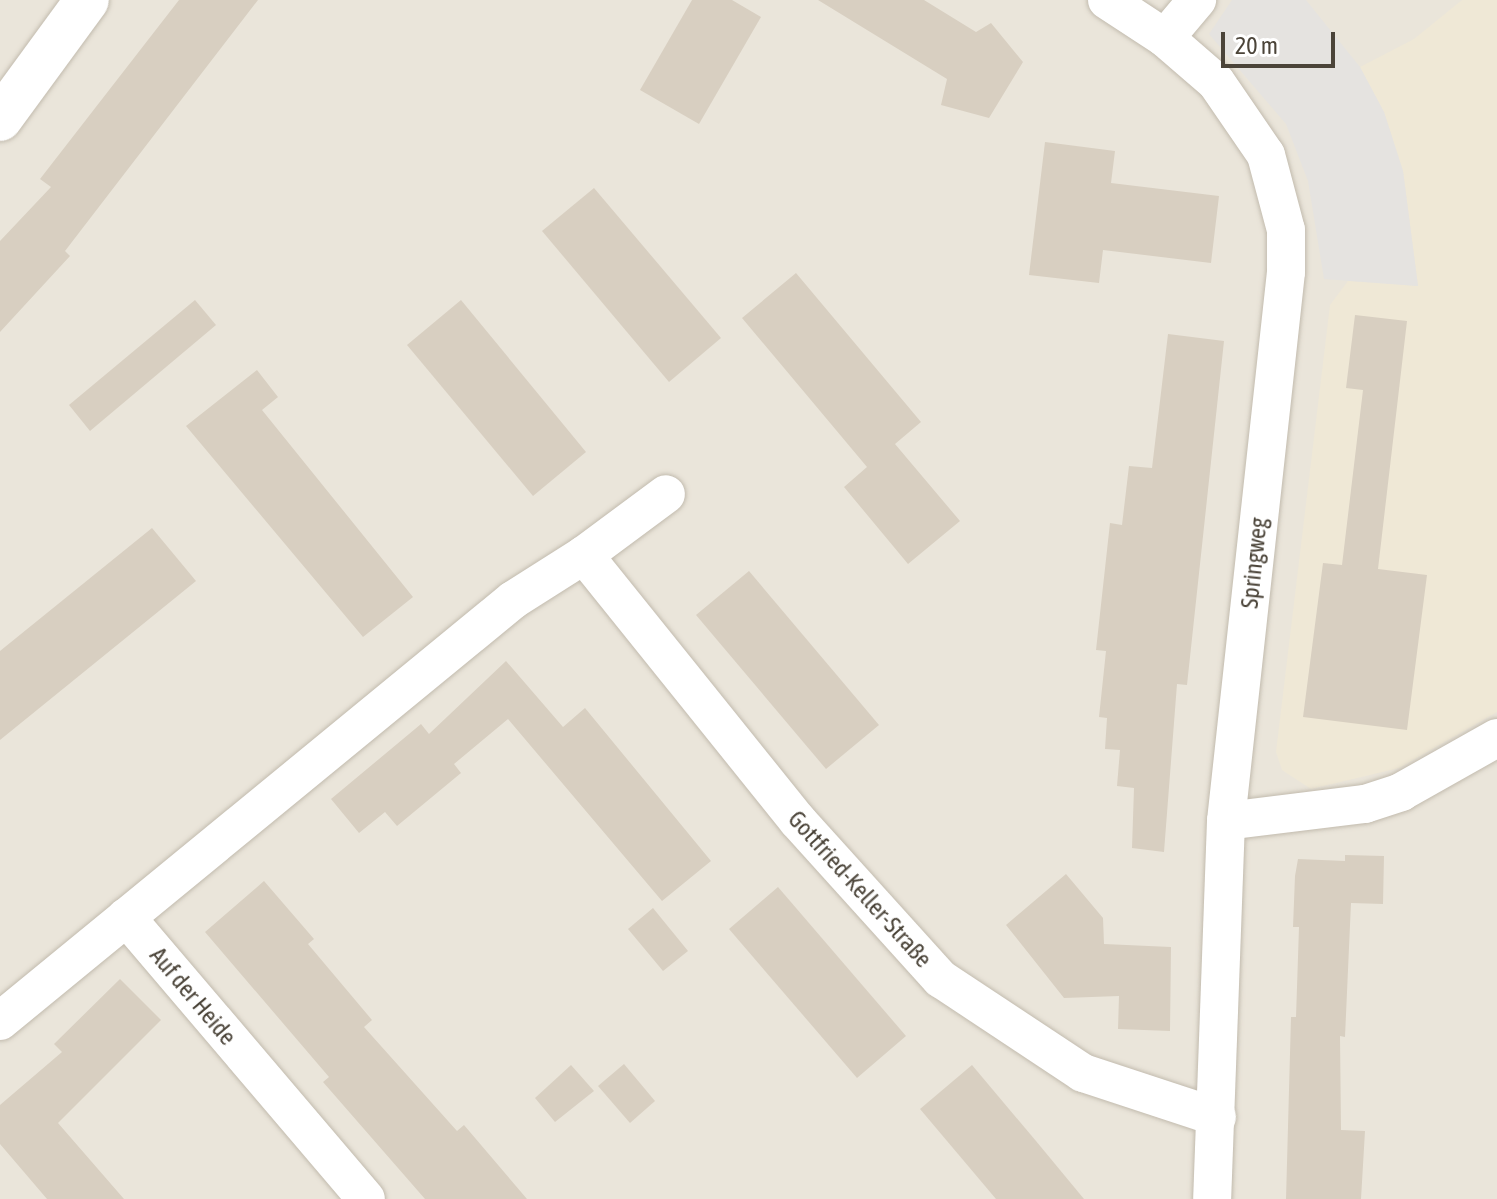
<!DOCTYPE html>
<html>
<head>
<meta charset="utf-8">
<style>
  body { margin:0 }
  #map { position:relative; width:1497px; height:1199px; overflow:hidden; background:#f6f3ec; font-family:"Asap Condensed",sans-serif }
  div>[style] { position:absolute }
  .residential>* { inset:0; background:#eae5da }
  .education>* { inset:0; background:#efe8d6 }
  .parking>* { inset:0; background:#e5e3e0 }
  .building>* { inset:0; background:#d8cfc1 }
  .roads { filter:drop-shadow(0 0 2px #c2bbae) drop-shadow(0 0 2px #c2bbae) }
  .minor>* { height:38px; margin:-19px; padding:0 19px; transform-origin:19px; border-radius:19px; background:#fff }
  .tertiary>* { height:44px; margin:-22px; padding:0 22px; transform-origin:22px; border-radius:22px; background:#fff }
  span { translate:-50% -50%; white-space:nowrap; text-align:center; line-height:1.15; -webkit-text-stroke:8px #fff; paint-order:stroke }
  .street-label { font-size:24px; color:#4b4439 }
  .scale { position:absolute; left:1221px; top:32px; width:114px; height:36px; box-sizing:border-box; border:4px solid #4b4439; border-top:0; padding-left:10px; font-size:24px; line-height:28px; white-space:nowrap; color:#4b4439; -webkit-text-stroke:6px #fff; paint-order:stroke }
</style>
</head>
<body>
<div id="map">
  <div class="residential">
    <div style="clip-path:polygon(0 0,1497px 0,1497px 1199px,0 1199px)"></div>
  </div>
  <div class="education">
    <div style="clip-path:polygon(1462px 0,1497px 0,1497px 712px,1399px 768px,1311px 789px,1282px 770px,1276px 752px,1330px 305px,1348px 281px,1418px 286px,1403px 171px,1384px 112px,1360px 67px,1414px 39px)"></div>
  </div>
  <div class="parking">
    <div style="clip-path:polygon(1232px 0,1306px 0,1360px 67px,1384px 112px,1403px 171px,1418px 286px,1324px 279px,1308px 181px,1286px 124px,1209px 34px)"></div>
  </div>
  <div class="building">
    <div style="clip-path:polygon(179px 0,258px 0,65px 251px,70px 256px,0 332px,0 241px,51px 187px,40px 179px)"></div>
    <div style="clip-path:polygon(692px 0,732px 0,761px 17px,699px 124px,640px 90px)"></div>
    <div style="clip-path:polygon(818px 0,924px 0,976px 32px,991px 23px,1023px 62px,989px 118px,941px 105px,947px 79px)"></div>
    <div style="clip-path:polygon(1045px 142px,1115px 151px,1111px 183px,1219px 196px,1211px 263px,1103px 250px,1099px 283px,1029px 275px)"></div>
    <div style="clip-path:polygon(594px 188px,721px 338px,669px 382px,542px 231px)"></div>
    <div style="clip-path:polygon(796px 273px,921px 422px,895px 444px,960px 521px,908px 564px,844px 487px,867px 467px,742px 318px)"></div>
    <div style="clip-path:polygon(195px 300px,216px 325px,90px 431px,69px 405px)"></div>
    <div style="clip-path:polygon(461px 300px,586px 452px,533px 496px,407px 345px)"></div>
    <div style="clip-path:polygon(1355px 315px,1407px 321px,1378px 569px,1427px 575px,1407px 730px,1303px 717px,1323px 563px,1342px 565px,1363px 390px,1346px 388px)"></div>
    <div style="clip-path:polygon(1168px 334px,1224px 341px,1187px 685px,1177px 684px,1164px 852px,1132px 848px,1134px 788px,1117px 786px,1120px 750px,1105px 749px,1107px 718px,1099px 717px,1106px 651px,1096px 650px,1110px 523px,1122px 525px,1129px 466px,1152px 468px)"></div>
    <div style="clip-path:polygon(257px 370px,278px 397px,262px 410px,413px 597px,363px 637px,186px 426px)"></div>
    <div style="clip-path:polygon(152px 528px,196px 581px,0 740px,0 651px)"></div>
    <div style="clip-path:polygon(749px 571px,879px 725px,826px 769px,696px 615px)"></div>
    <div style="clip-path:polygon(506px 661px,563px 727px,585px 708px,711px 861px,662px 901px,508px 719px,454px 764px,461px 773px,397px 826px,385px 812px,359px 833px,331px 799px,421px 724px,429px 734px)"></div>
    <div style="clip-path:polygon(1345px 855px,1384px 856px,1383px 904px,1351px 903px,1345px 1037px,1340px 1036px,1341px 1130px,1365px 1131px,1361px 1199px,1286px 1199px,1291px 1017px,1296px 1017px,1299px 927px,1293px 927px,1295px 876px,1298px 859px,1345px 861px)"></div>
    <div style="clip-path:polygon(1066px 874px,1103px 918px,1104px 944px,1171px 947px,1170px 1031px,1118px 1029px,1119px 996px,1064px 998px,1006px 925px)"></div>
    <div style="clip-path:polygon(264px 881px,314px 939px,308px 944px,372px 1020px,364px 1027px,457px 1131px,464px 1125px,527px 1199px,425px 1199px,323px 1082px,329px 1077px,205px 932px)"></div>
    <div style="clip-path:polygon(778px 887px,906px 1036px,857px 1078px,729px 929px)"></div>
    <div style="clip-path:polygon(653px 908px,688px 951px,663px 971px,628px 929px)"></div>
    <div style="clip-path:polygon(120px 979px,161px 1020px,58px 1123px,124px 1199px,47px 1199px,0 1144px,0 1105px,62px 1052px,54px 1044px)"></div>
    <div style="clip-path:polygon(624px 1064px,655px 1101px,630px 1123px,598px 1086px)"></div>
    <div style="clip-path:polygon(571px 1065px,594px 1091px,555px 1122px,535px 1098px)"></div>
    <div style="clip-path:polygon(972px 1065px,1036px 1141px,1084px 1199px,996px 1199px,920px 1109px)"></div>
  </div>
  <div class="roads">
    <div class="minor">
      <div style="left:1107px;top:0;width:69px;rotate:33.2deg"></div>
      <div style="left:1165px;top:38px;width:67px;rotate:40.8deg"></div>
      <div style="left:1216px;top:82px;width:88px;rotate:55.6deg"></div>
      <div style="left:1266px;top:155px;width:78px;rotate:75.1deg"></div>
      <div style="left:1286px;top:230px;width:42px;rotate:90deg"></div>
      <div style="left:1286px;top:272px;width:552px;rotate:96.24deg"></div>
      <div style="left:1226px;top:821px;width:378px;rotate:92.1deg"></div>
      <div style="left:1165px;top:38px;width:50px;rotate:-49.9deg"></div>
      <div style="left:584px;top:555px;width:341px;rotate:51.2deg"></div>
      <div style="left:798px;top:821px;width:213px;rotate:47.9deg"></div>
      <div style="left:941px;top:979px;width:170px;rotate:33.5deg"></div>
      <div style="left:1083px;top:1073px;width:141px;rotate:18.2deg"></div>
      <div style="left:1226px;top:821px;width:140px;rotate:-7deg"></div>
      <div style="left:1365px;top:804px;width:38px;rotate:-18deg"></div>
      <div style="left:1401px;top:792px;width:110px;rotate:-29.4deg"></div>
      <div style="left:126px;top:917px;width:370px;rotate:49.6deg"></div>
      <div style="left:0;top:1021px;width:664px;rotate:-39.37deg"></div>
      <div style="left:513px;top:600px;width:84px;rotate:-32.4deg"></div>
      <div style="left:584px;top:555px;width:102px;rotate:-36.6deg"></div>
    </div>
    <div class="tertiary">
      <div style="left:0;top:119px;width:147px;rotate:-53.8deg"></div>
    </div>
  </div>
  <div class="street-label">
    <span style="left:1254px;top:563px;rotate:-84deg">Springweg</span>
    <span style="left:860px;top:889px;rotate:48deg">Gottfried-Keller-Straße</span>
    <span style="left:193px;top:996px;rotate:50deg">Auf der Heide</span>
  </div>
  <div class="scale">20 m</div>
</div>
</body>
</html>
